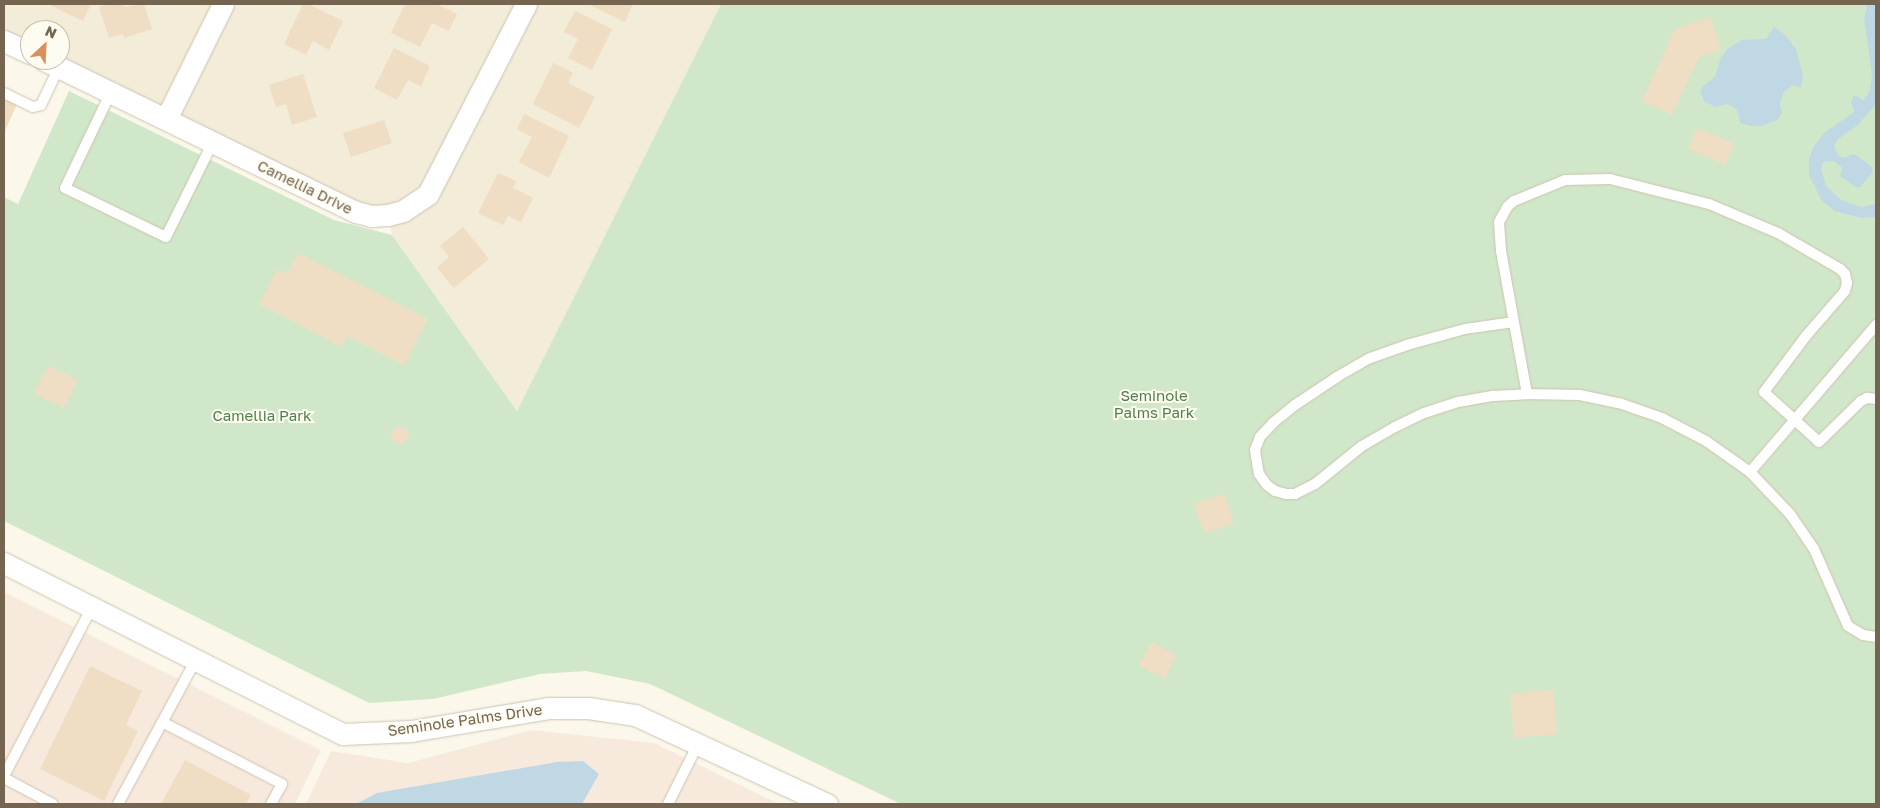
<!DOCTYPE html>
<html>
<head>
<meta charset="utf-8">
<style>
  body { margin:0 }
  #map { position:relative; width:1880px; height:808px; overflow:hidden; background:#fbf8eb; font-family:"Golos Text",sans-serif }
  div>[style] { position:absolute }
  .residential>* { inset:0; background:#f2ecd9 }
  .commercial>* { inset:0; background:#f7eadd }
  .green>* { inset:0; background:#d0e8c9 }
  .water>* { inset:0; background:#c0d8e4 }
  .building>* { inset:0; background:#efddc4 }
  .roads { filter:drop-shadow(0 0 1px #cdc3b1) drop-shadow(0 0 1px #cdc3b1) }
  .lane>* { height:10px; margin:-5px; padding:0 5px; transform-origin:5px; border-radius:5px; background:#fff }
  .street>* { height:21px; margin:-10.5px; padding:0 10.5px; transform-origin:10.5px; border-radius:10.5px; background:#fff }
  span { translate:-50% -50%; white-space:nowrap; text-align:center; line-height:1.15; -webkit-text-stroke:4px #fefbf1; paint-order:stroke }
  .street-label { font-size:15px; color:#75644f }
  .park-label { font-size:15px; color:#517f4b }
  .frame { position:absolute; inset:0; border:5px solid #75644f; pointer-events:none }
  .north { position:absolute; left:20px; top:20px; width:50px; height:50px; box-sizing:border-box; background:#fefbf1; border:1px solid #c7bfb0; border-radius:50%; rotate:25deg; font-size:14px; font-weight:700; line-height:20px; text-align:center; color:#75644f }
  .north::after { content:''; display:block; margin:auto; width:18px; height:22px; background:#db8f5a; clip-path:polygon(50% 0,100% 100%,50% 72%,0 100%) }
</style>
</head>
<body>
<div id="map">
  <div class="residential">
    <div style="clip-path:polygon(4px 4px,721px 4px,517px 411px,392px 235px,388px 216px,60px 60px,60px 30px,30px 30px,30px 53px,4px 41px)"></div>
  </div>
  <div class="commercial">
    <div style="clip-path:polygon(4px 592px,321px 750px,295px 804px,4px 804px)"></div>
    <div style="clip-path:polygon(531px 730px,654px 743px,779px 804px,306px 804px,331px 751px,408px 763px)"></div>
  </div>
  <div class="green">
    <div style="clip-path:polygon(721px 4px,1876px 4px,1876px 804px,901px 804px,650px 684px,586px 671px,540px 674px,433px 699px,369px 703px,4px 521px,4px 197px,18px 204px,69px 91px,334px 220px,392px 235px,517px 411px)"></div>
  </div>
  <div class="water">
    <div style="clip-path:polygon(1868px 4px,1876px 4px,1876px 104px,1858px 125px,1838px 139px,1834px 146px,1839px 156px,1845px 158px,1852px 154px,1856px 155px,1872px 167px,1873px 172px,1860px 187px,1856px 187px,1840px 176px,1842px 168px,1834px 161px,1823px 162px,1821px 169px,1826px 186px,1841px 200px,1861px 207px,1876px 204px,1876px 217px,1861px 218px,1835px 211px,1822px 201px,1809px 175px,1809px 159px,1814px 146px,1824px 133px,1854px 112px,1851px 102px,1854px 95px,1864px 100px,1870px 90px,1872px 75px,1864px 18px)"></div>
    <div style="clip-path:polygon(1774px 27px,1784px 34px,1796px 49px,1803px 76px,1801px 88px,1793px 85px,1784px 92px,1780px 104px,1782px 113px,1777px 120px,1761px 126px,1750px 126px,1740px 123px,1738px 112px,1734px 107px,1727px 104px,1715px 107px,1704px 101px,1700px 91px,1703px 86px,1715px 77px,1720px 60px,1727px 49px,1742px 40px,1766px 39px)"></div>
    <div style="clip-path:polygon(583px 761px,599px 774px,582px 804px,356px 804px,377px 793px,557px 762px)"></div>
  </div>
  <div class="building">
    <div style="clip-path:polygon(48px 4px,91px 4px,83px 21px)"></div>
    <div style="clip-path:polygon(109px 4px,123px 4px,124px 7px,144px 4px,152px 29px,124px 38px,123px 34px,109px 38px,99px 7px)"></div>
    <div style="clip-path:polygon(303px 4px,308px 4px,343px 21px,329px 50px,313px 41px,306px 55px,284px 44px)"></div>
    <div style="clip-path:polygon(405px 4px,436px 4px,457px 14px,449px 31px,432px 23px,420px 47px,391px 33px)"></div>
    <div style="clip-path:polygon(588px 4px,633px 4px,625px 22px)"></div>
    <div style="clip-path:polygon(575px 11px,612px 29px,592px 70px,568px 58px,578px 39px,564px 32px)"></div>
    <div style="clip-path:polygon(1711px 17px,1721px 50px,1699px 57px,1672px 115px,1642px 101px,1675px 29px)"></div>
    <div style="clip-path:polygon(394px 48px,430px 66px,421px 86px,408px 80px,397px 100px,374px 88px)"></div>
    <div style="clip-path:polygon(553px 63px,573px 73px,568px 83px,595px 97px,579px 128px,533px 104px)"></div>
    <div style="clip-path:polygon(303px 74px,317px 117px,292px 125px,286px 104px,276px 107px,269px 85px)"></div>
    <div style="clip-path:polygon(4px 98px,17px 104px,4px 133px)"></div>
    <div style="clip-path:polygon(524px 114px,569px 136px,549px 178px,519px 162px,532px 137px,517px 129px)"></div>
    <div style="clip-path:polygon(384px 120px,392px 143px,351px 157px,343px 133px)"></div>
    <div style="clip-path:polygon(1697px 128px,1734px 144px,1725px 165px,1688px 149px)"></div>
    <div style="clip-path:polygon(498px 173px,516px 181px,513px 188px,533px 198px,521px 222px,508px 216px,503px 225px,478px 213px)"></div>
    <div style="clip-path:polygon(463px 227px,489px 259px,454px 288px,437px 268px,449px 257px,440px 246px)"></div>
    <div style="clip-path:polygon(298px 253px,428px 319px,404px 365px,347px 336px,342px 347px,259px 304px,277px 269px,287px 274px)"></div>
    <div style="clip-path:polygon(48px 366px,78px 380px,64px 408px,34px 394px)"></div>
    <div style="clip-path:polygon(398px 426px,407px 429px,409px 438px,403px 444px,393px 442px,391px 433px)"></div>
    <div style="clip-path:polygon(1224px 494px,1234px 524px,1204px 533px,1194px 504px)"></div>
    <div style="clip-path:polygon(1151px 642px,1176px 655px,1165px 679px,1139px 666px)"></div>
    <div style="clip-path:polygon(90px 666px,142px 691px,126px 725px,138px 731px,104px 801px,40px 769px)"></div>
    <div style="clip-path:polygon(1553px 690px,1557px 734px,1514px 738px,1510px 694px)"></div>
    <div style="clip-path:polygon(185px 760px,251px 795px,246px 804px,161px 804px)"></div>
  </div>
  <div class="roads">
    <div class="lane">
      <div style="left:111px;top:92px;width:106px;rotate:115.6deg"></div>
      <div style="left:65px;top:188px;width:112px;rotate:25.9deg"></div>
      <div style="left:166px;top:237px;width:106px;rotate:-63.7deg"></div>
      <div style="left:4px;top:93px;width:32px;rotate:26deg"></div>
      <div style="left:33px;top:107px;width:8px;rotate:-14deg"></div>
      <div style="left:41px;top:105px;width:42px;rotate:-64.7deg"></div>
      <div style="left:1514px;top:322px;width:49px;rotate:171.9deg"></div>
      <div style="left:1465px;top:329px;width:60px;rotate:164.6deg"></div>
      <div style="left:1407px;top:345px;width:41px;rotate:160.3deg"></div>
      <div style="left:1368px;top:359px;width:36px;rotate:150deg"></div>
      <div style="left:1337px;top:377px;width:50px;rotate:146.3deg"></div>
      <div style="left:1295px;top:405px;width:28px;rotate:141deg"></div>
      <div style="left:1273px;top:423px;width:19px;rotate:133deg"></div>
      <div style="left:1260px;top:437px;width:14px;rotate:111deg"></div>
      <div style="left:1255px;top:450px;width:24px;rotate:81deg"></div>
      <div style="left:1259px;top:474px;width:14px;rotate:54deg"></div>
      <div style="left:1267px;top:485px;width:10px;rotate:37deg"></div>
      <div style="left:1275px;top:491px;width:11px;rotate:15deg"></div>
      <div style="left:1286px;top:494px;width:9px"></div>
      <div style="left:1295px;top:494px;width:22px;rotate:-27deg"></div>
      <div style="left:1315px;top:484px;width:60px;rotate:-39deg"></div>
      <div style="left:1362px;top:446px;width:38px;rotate:-30deg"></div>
      <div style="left:1395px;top:427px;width:32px;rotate:-26deg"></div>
      <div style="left:1424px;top:413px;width:36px;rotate:-18deg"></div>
      <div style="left:1458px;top:402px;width:36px;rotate:-10deg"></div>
      <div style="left:1493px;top:396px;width:34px;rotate:-3deg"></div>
      <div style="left:1527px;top:394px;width:53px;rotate:1.1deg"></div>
      <div style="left:1580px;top:395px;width:40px;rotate:12deg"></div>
      <div style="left:1619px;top:403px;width:46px;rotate:19.2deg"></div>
      <div style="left:1662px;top:418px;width:50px;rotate:27.6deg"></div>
      <div style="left:1706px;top:441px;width:54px;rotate:35.2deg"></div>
      <div style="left:1750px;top:472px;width:58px;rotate:46.4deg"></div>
      <div style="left:1790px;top:514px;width:42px;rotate:55.6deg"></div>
      <div style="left:1814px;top:549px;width:84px;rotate:66.2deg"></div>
      <div style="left:1848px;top:626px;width:17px;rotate:31deg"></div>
      <div style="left:1863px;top:635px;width:13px;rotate:9deg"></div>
      <div style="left:1527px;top:394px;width:145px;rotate:-100.3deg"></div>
      <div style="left:1501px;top:251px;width:29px;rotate:-94deg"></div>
      <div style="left:1499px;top:222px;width:18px;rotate:-61deg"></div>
      <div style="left:1508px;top:206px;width:8px;rotate:-40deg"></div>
      <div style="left:1514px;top:201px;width:55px;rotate:-22.4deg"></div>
      <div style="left:1565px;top:180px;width:45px;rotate:-1.3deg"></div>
      <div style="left:1610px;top:179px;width:102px;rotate:14.2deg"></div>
      <div style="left:1709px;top:204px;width:75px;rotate:22.8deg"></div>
      <div style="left:1778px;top:233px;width:72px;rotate:30.1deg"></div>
      <div style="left:1840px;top:269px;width:7px;rotate:45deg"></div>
      <div style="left:1845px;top:274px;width:9px;rotate:77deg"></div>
      <div style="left:1847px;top:283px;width:8px;rotate:104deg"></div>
      <div style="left:1845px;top:291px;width:60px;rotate:130.9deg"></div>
      <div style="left:1806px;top:336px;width:70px;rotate:126.9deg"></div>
      <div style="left:1764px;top:392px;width:74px;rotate:42.3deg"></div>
      <div style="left:1819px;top:442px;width:59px;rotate:-44.3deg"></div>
      <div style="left:1861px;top:401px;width:7px;rotate:-27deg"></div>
      <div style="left:1867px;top:398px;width:9px;rotate:6deg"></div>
      <div style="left:1750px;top:472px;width:194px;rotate:-49.4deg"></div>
      <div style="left:162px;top:722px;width:135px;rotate:27.3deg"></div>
      <div style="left:282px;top:784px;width:23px;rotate:119deg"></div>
      <div style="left:4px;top:776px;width:191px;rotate:-62.5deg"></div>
      <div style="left:4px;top:778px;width:55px;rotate:28deg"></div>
      <div style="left:118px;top:804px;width:164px;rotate:-61.6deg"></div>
      <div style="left:668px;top:804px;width:67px;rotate:-63.4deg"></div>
    </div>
    <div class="street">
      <div style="left:4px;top:41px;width:29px;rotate:25deg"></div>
      <div style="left:44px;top:60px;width:347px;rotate:26deg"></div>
      <div style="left:356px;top:212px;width:16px;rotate:14deg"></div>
      <div style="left:372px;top:216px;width:16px;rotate:-4deg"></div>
      <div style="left:388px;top:215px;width:16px;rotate:-15deg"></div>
      <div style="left:403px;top:211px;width:30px;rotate:-34deg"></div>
      <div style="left:428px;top:194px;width:214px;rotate:-62.7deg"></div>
      <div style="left:166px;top:119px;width:128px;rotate:-63.6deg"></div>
      <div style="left:4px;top:563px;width:380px;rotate:26.8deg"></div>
      <div style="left:343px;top:734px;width:68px;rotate:-2.5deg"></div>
      <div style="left:411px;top:731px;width:139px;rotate:-9.5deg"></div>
      <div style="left:548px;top:708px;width:40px"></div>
      <div style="left:588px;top:708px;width:48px;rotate:8.5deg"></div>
      <div style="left:635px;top:715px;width:212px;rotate:24.9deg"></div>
    </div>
  </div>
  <div class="street-label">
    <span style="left:305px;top:187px;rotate:26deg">Camellia Drive</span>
    <span style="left:465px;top:720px;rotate:-8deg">Seminole Palms Drive</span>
  </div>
  <div class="park-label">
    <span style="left:1154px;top:404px">Seminole<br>Palms Park</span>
    <span style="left:262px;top:416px">Camellia Park</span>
  </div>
  <div class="frame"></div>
  <div class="north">N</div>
</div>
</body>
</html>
